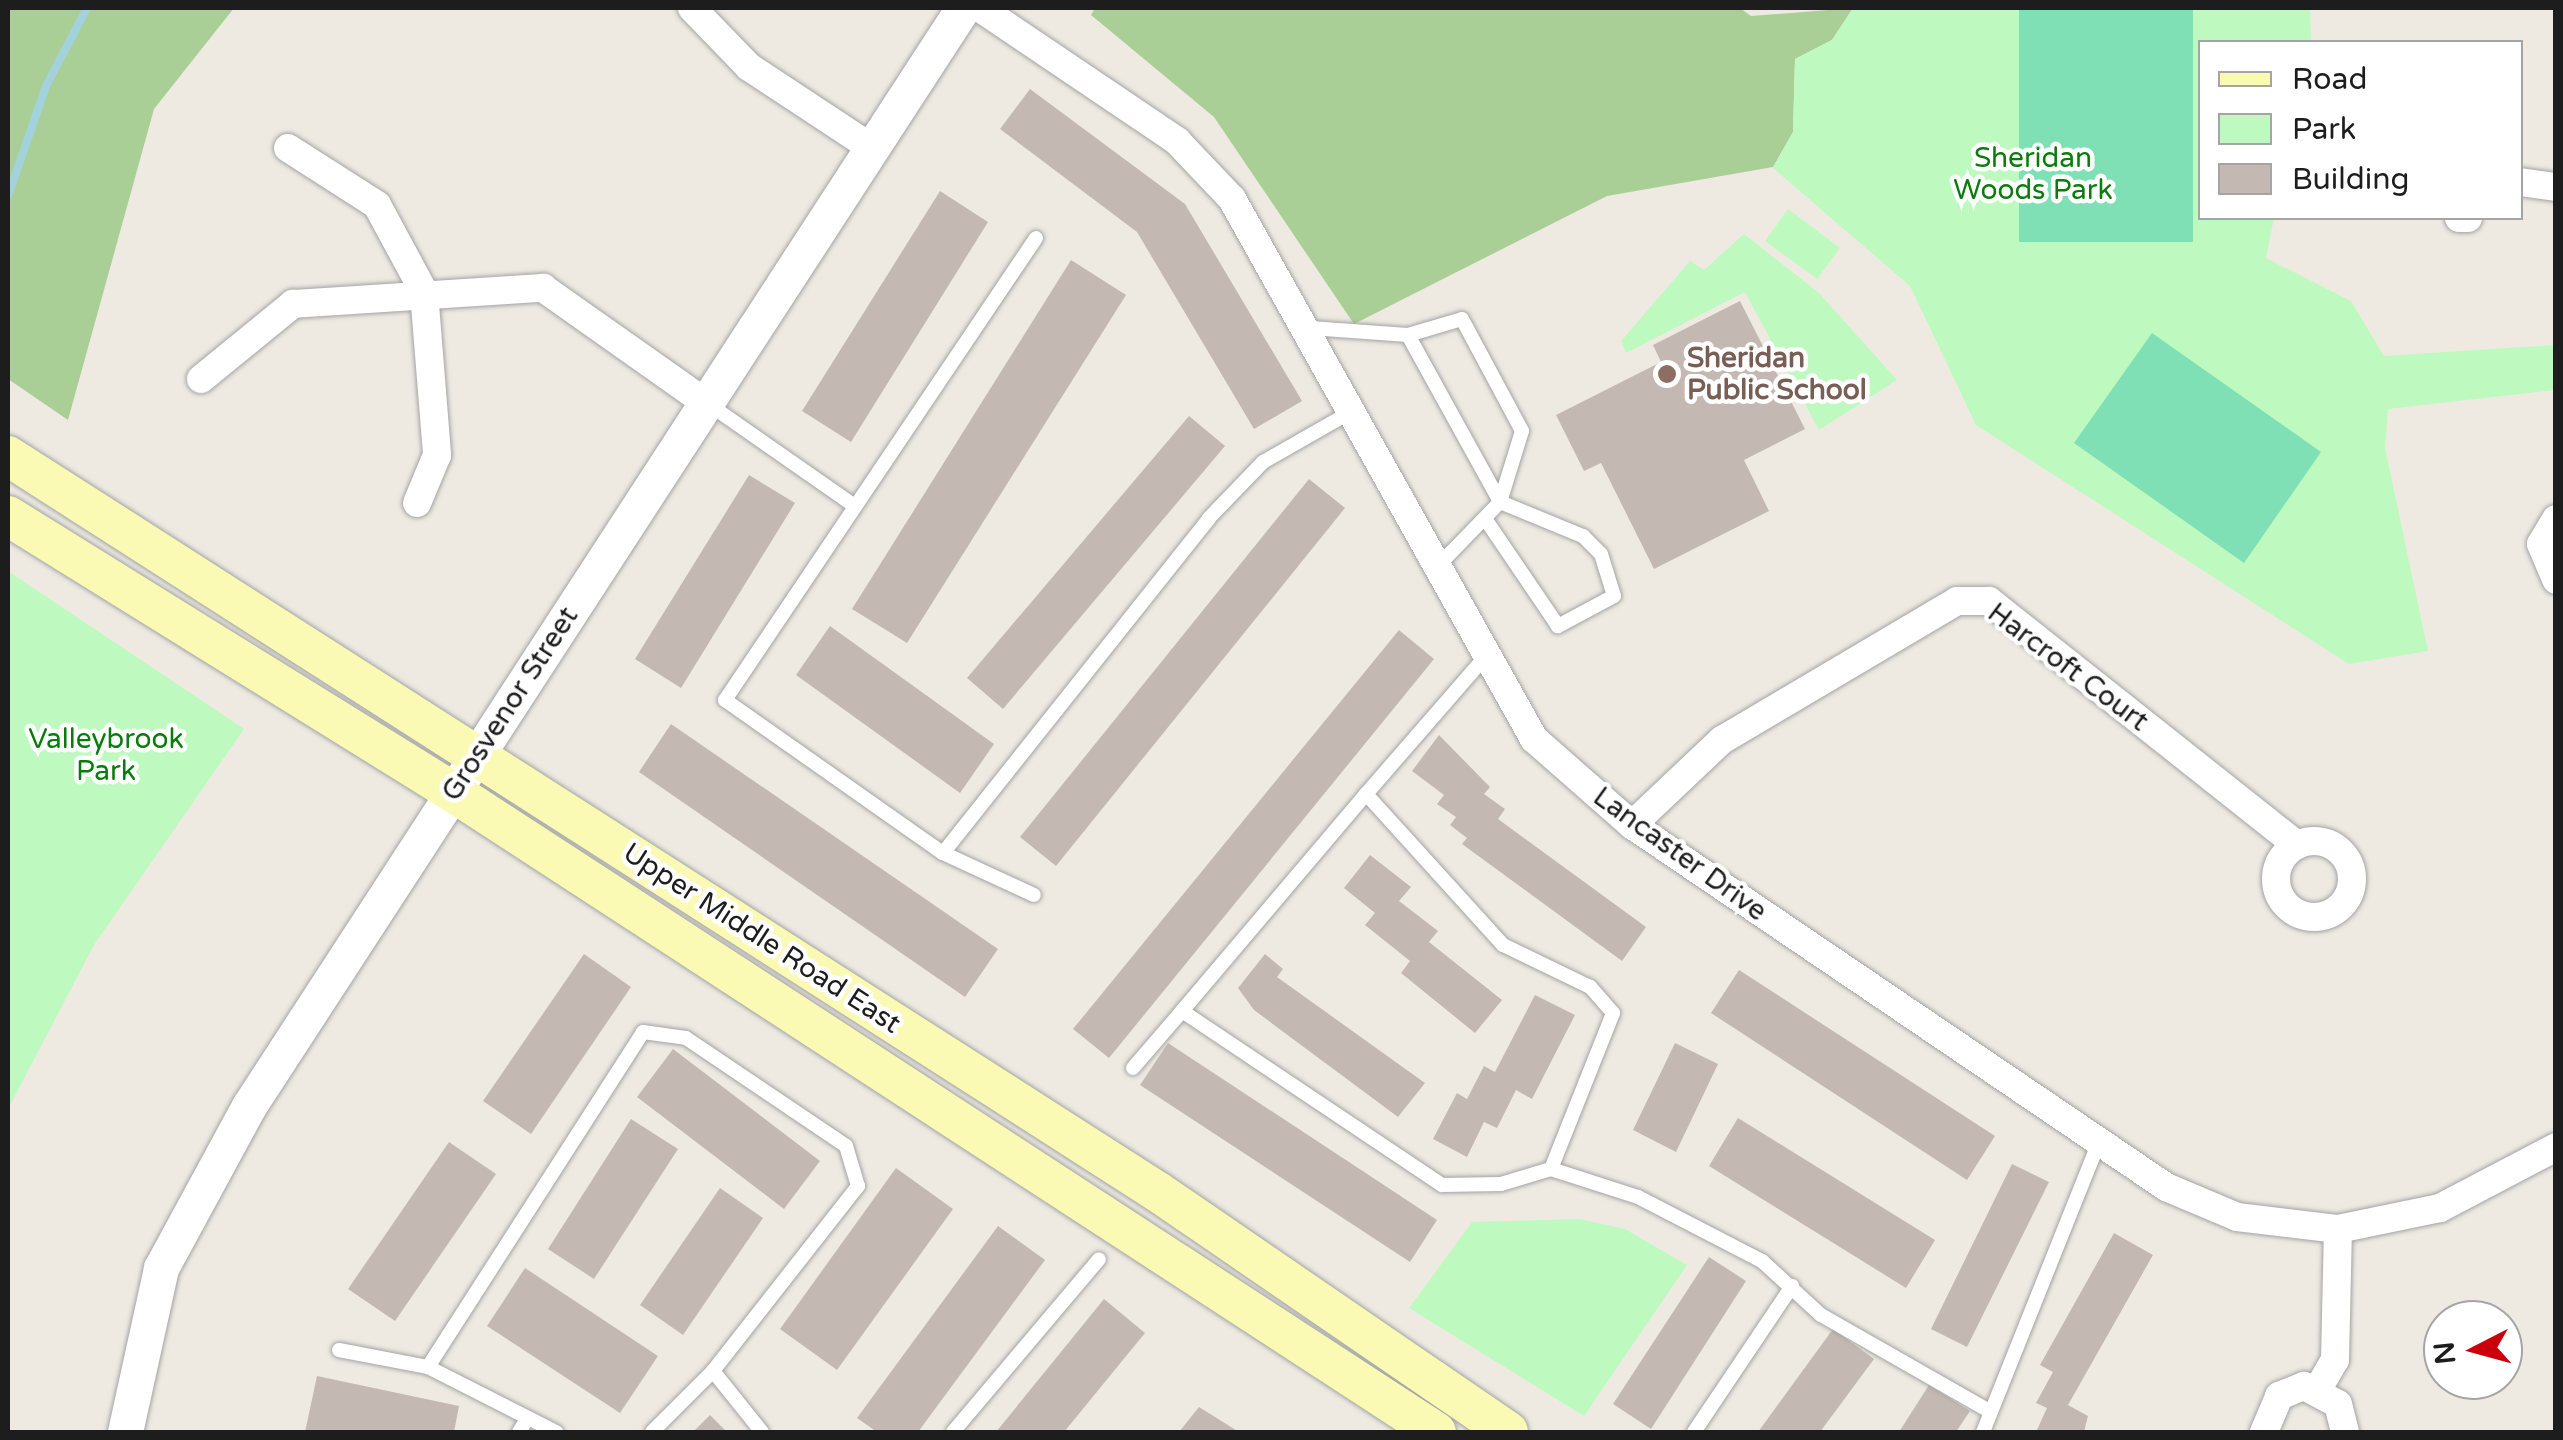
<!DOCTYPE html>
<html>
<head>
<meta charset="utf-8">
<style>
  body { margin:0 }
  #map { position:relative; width:2563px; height:1440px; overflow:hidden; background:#eeeae2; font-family:"Varela Round",sans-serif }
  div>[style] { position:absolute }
  .forest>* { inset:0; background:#aacf96 }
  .park>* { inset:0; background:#befabf }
  .pitch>* { inset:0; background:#7fdfb5 }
  .stream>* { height:8px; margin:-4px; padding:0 4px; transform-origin:4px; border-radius:4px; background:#a2d3dd }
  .building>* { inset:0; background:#c3b9b2 }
  .roads { filter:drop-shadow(0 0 2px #a4a4a4) drop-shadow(0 0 2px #a4a4a4) }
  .service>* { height:14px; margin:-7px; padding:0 7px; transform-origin:7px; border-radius:7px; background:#fff }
  .minor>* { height:28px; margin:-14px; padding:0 14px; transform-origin:14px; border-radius:14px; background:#fff }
  .minor>.ring { margin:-14px; padding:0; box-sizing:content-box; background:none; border:28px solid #fff; border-radius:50% }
  .tertiary>* { height:35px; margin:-17.5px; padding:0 17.5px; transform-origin:17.5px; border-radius:17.5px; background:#fff }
  .secondary>* { height:40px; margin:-20px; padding:0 20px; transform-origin:20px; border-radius:20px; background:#fafab5 }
  .dots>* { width:28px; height:28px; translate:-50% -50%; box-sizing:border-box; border:5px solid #fff; border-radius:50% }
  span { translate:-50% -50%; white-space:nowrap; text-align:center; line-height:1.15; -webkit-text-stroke:9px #fff; paint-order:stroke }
  .park-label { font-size:28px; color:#0a7c0d }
  .education-label { font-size:28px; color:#785e54; font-weight:700 }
  .left { translate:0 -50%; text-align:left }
  .street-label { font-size:28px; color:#1d1d1d }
  .frame { position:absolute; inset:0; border:10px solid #1d1d1d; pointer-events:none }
  .legend { position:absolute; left:2198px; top:40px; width:325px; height:180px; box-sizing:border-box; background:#fff; border:2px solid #a5a5a5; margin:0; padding:12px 18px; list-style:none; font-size:30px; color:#1d1d1d }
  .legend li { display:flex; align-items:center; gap:20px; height:50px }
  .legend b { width:50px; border:2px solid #a5a5a5 }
  .north { position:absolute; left:2423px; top:1300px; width:100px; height:100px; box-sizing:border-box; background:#fff; border:2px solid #a5a5a5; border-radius:50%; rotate:264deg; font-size:28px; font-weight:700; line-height:40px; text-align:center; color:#1d1d1d }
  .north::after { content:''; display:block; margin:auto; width:35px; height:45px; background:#ca000b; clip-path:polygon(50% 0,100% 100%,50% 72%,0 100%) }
</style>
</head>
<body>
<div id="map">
  <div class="forest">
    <div style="clip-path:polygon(8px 8px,234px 8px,154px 109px,68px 420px,8px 379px)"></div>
    <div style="clip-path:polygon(1095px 8px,1740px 8px,1751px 16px,1853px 8px,1832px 40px,1795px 59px,1793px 132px,1773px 167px,1607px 196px,1354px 324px,1214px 117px,1091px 15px)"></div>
  </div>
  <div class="park">
    <div style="clip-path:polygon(1853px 8px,2310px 8px,2311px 42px,2200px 42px,2200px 218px,2274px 218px,2266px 258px,2351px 301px,2384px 356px,2555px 345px,2555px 390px,2388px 409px,2385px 448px,2428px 651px,2349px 664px,1976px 425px,1910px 286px,1773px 168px,1793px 132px,1795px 59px,1832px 40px)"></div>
    <div style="clip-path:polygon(1788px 209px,1840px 248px,1817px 279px,1765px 241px)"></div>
    <div style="clip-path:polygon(1744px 234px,1819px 293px,1897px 380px,1819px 430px,1745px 292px,1626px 353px,1621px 341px,1690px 261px,1704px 270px)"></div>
    <div style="clip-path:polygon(8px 571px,244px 729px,94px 945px,8px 1109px)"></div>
    <div style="clip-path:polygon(1580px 1219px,1625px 1229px,1687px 1265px,1584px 1416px,1409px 1308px,1472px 1222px)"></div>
  </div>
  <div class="pitch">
    <div style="clip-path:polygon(2019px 8px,2193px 8px,2193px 242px,2019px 242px)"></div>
    <div style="clip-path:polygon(2152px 333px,2321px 452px,2244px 563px,2074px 443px)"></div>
  </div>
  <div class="stream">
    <div style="left:8px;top:196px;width:116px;rotate:-70.9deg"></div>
    <div style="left:46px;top:86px;width:88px;rotate:-62.3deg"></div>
  </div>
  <div class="building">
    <div style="clip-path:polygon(1030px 89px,1185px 204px,1302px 401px,1254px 429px,1137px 232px,1000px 129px)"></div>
    <div style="clip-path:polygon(940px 191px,988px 222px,851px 442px,802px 411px)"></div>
    <div style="clip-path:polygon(1071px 260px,1126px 295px,907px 643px,852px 609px)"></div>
    <div style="clip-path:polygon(1740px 301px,1805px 429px,1744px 460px,1769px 511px,1654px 569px,1601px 463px,1584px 471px,1556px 415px,1661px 362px,1653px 345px)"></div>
    <div style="clip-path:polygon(1189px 416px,1225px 446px,1003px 709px,967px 678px)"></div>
    <div style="clip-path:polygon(749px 475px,795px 503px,681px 688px,635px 659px)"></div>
    <div style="clip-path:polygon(1309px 479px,1345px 508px,1056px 866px,1020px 837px)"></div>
    <div style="clip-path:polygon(830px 626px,994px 744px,960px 793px,796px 675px)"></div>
    <div style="clip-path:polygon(1399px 630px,1434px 659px,1109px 1058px,1073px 1029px)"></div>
    <div style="clip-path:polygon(671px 724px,998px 949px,965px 997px,639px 772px)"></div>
    <div style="clip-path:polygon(1439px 735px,1490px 787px,1484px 794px,1505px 809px,1498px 819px,1646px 927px,1622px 961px,1462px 844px,1467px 838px,1450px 825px,1456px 817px,1437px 804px,1444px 795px,1412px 771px)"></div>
    <div style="clip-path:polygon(1370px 855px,1411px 887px,1399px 901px,1438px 931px,1429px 942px,1502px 1000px,1475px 1033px,1401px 973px,1410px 961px,1365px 925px,1375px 913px,1344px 888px)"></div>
    <div style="clip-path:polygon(584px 954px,631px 987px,531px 1134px,483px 1101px)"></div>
    <div style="clip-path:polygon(1265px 954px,1283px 969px,1277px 977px,1425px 1083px,1398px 1117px,1254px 1010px,1238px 988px)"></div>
    <div style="clip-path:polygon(1739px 970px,1995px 1136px,1967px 1180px,1711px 1013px)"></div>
    <div style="clip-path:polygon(1535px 995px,1575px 1015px,1532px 1099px,1516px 1090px,1497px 1128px,1484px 1122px,1467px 1157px,1433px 1139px,1457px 1093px,1467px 1099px,1484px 1066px,1495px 1072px)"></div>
    <div style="clip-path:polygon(1168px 1043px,1437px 1220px,1410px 1262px,1140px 1085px)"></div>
    <div style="clip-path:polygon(1675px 1043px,1718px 1064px,1676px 1152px,1633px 1130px)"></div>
    <div style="clip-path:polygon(673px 1049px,820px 1161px,784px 1209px,637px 1097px)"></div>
    <div style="clip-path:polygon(1738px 1118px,1935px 1240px,1906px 1288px,1709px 1166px)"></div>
    <div style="clip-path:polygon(631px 1119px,678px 1149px,594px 1279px,548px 1249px)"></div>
    <div style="clip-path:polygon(449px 1142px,496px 1174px,395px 1321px,348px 1289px)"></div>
    <div style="clip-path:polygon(2012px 1164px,2049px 1182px,1967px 1347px,1931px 1329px)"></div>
    <div style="clip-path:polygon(896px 1168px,953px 1209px,837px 1370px,780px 1329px)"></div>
    <div style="clip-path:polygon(720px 1188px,763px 1218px,683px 1335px,640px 1305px)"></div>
    <div style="clip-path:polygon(998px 1226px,1045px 1260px,918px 1432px,877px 1432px,857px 1418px)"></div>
    <div style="clip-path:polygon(2114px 1233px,2153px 1255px,2068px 1405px,2088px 1416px,2084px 1432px,2036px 1432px,2047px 1408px,2036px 1403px,2053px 1372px,2040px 1365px)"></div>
    <div style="clip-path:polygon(1709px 1257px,1746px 1281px,1651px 1429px,1613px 1404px)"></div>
    <div style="clip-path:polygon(525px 1268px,658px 1356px,620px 1413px,487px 1326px)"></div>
    <div style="clip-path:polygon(1104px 1299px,1145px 1333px,1064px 1432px,996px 1432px)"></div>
    <div style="clip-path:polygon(1833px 1329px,1874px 1359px,1820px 1432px,1758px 1432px)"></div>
    <div style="clip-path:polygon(317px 1376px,459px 1406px,454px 1432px,305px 1432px)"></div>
    <div style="clip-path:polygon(1929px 1385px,1970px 1411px,1956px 1432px,1899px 1432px)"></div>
    <div style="clip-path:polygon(1199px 1407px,1239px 1432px,1179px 1432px)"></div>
    <div style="clip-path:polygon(710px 1415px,727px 1432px,693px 1432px)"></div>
  </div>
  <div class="roads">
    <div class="service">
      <div style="left:1036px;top:238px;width:557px;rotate:123.95deg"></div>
      <div style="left:725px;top:700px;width:266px;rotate:35.1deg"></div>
      <div style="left:943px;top:853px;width:428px;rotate:-51.5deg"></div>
      <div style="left:1209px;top:518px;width:78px;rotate:-46deg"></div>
      <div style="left:1263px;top:462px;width:105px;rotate:-29.7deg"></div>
      <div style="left:1310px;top:328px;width:98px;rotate:4.1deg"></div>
      <div style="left:1408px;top:335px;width:191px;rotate:61.1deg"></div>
      <div style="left:1500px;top:502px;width:88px;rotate:134.1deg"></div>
      <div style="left:1408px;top:335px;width:56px;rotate:-16.5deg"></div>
      <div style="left:1462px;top:319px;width:127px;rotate:61.8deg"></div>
      <div style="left:1522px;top:431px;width:74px;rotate:107.2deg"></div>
      <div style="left:1500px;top:502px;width:90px;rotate:22.3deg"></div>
      <div style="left:1583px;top:536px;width:25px;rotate:45deg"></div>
      <div style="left:1601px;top:554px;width:44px;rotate:72.8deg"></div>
      <div style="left:1614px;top:596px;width:64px;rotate:151.8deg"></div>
      <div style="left:1558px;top:626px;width:128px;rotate:-124.2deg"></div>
      <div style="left:707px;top:403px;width:178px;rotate:34.9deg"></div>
      <div style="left:1366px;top:794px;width:184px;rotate:-49deg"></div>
      <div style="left:943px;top:853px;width:100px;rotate:24.8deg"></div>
      <div style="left:1133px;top:1068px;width:75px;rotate:-49.3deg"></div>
      <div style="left:1551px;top:1169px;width:168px;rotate:-68.3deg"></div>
      <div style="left:1613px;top:1013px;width:35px;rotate:-131deg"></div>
      <div style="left:1590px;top:987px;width:97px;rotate:-154.2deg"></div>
      <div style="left:1503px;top:945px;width:204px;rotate:-132.2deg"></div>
      <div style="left:1366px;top:794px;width:285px;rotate:130.3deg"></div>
      <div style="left:1182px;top:1011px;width:313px;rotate:33.8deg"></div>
      <div style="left:1442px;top:1185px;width:59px;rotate:-1deg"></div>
      <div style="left:1501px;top:1184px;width:52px;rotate:-16.7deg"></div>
      <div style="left:1551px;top:1169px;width:91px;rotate:17.8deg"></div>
      <div style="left:1638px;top:1197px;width:140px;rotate:27.3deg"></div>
      <div style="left:1762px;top:1261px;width:80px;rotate:42.5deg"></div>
      <div style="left:1821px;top:1315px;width:193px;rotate:29.7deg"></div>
      <div style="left:339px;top:1350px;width:91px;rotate:10.8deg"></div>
      <div style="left:428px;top:1367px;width:144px;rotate:26.9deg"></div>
      <div style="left:428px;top:1367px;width:398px;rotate:-57.3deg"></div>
      <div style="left:643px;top:1032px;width:43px;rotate:7.9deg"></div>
      <div style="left:686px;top:1038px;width:193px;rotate:34deg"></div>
      <div style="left:846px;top:1146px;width:42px;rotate:73.3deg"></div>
      <div style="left:858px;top:1186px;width:235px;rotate:128.1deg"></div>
      <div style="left:713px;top:1371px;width:86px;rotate:135deg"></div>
      <div style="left:713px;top:1371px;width:78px;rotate:51.2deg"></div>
      <div style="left:519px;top:1432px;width:15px;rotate:-58deg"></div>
      <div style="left:953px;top:1432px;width:226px;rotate:-49.8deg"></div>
      <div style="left:1694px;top:1432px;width:176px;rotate:-56.1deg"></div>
      <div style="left:1983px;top:1432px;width:310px;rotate:-68.2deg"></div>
    </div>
    <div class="minor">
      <div style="left:692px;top:8px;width:82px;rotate:46deg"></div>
      <div style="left:749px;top:67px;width:147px;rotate:33.4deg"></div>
      <div style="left:980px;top:8px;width:238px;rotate:34deg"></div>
      <div style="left:1177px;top:141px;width:80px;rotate:46.5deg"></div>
      <div style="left:1232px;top:199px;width:619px;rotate:60.78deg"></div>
      <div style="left:1534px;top:739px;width:130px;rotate:41.3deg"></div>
      <div style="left:1632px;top:825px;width:645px;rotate:34.13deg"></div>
      <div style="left:2166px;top:1187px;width:77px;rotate:22.9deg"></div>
      <div style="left:2237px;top:1217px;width:102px;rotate:6.8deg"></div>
      <div style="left:2338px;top:1229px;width:104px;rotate:-11.6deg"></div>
      <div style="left:2440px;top:1208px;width:131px;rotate:-27.7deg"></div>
      <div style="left:288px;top:148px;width:106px;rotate:32.6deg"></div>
      <div style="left:377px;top:205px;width:99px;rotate:61.6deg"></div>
      <div style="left:424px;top:292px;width:164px;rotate:85.4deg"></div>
      <div style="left:437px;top:455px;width:52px;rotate:112.6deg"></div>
      <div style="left:2520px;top:182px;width:36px;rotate:8deg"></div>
      <div style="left:2459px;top:218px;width:9px"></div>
      <div style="left:201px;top:379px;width:119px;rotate:-39.2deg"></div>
      <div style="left:293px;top:304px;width:251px;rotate:-3.7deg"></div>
      <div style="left:543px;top:288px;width:199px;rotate:35.2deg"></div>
      <div style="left:2556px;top:519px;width:29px;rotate:121deg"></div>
      <div style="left:2541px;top:544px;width:39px;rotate:67deg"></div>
      <div style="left:1632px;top:825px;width:124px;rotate:-43.4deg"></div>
      <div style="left:1722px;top:740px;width:273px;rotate:-30.6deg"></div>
      <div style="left:1957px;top:601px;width:32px"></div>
      <div style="left:1989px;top:601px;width:393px;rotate:38.4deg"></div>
      <div class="ring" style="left:2276px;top:841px;width:48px;height:48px"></div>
      <div style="left:2318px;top:1389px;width:34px;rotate:-60deg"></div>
      <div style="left:2335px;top:1360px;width:131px;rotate:-88.7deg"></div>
      <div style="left:2264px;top:1432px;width:39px;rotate:-67deg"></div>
      <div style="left:2279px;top:1396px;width:27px;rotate:-22deg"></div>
      <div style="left:2304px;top:1386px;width:38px;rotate:28deg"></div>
      <div style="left:2338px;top:1404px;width:29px;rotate:76deg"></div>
    </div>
    <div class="tertiary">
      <div style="left:125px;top:1432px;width:168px;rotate:-77.6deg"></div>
      <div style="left:161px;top:1268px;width:184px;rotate:-61.5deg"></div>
      <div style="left:249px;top:1106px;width:1310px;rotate:-56.97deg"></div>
    </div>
    <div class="secondary">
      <div style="left:8px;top:456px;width:1365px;rotate:32.62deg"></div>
      <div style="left:1158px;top:1192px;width:424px;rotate:34.4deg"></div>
      <div style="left:8px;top:516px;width:524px;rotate:31.81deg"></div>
      <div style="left:453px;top:792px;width:1173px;rotate:33.07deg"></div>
    </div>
  </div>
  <div class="dots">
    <div style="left:1667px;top:374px;background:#8d6e63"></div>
  </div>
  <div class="park-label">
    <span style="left:2033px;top:174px">Sheridan<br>Woods Park</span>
    <span style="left:106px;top:755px">Valleybrook<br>Park</span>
  </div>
  <div class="education-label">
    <span class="left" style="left:1687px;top:374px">Sheridan<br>Public School</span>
  </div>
  <div class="street-label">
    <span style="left:2068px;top:667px;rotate:37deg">Harcroft Court</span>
    <span style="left:510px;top:704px;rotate:-57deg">Grosvenor Street</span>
    <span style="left:1680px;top:854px;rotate:36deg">Lancaster Drive</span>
    <span style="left:762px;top:938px;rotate:33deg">Upper Middle Road East</span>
  </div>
  <div class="frame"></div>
  <ul class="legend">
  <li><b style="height:12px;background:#fafab5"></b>Road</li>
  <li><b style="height:28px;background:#befabf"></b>Park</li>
  <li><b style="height:28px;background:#c3b9b2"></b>Building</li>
  </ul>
  <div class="north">N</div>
</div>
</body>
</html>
